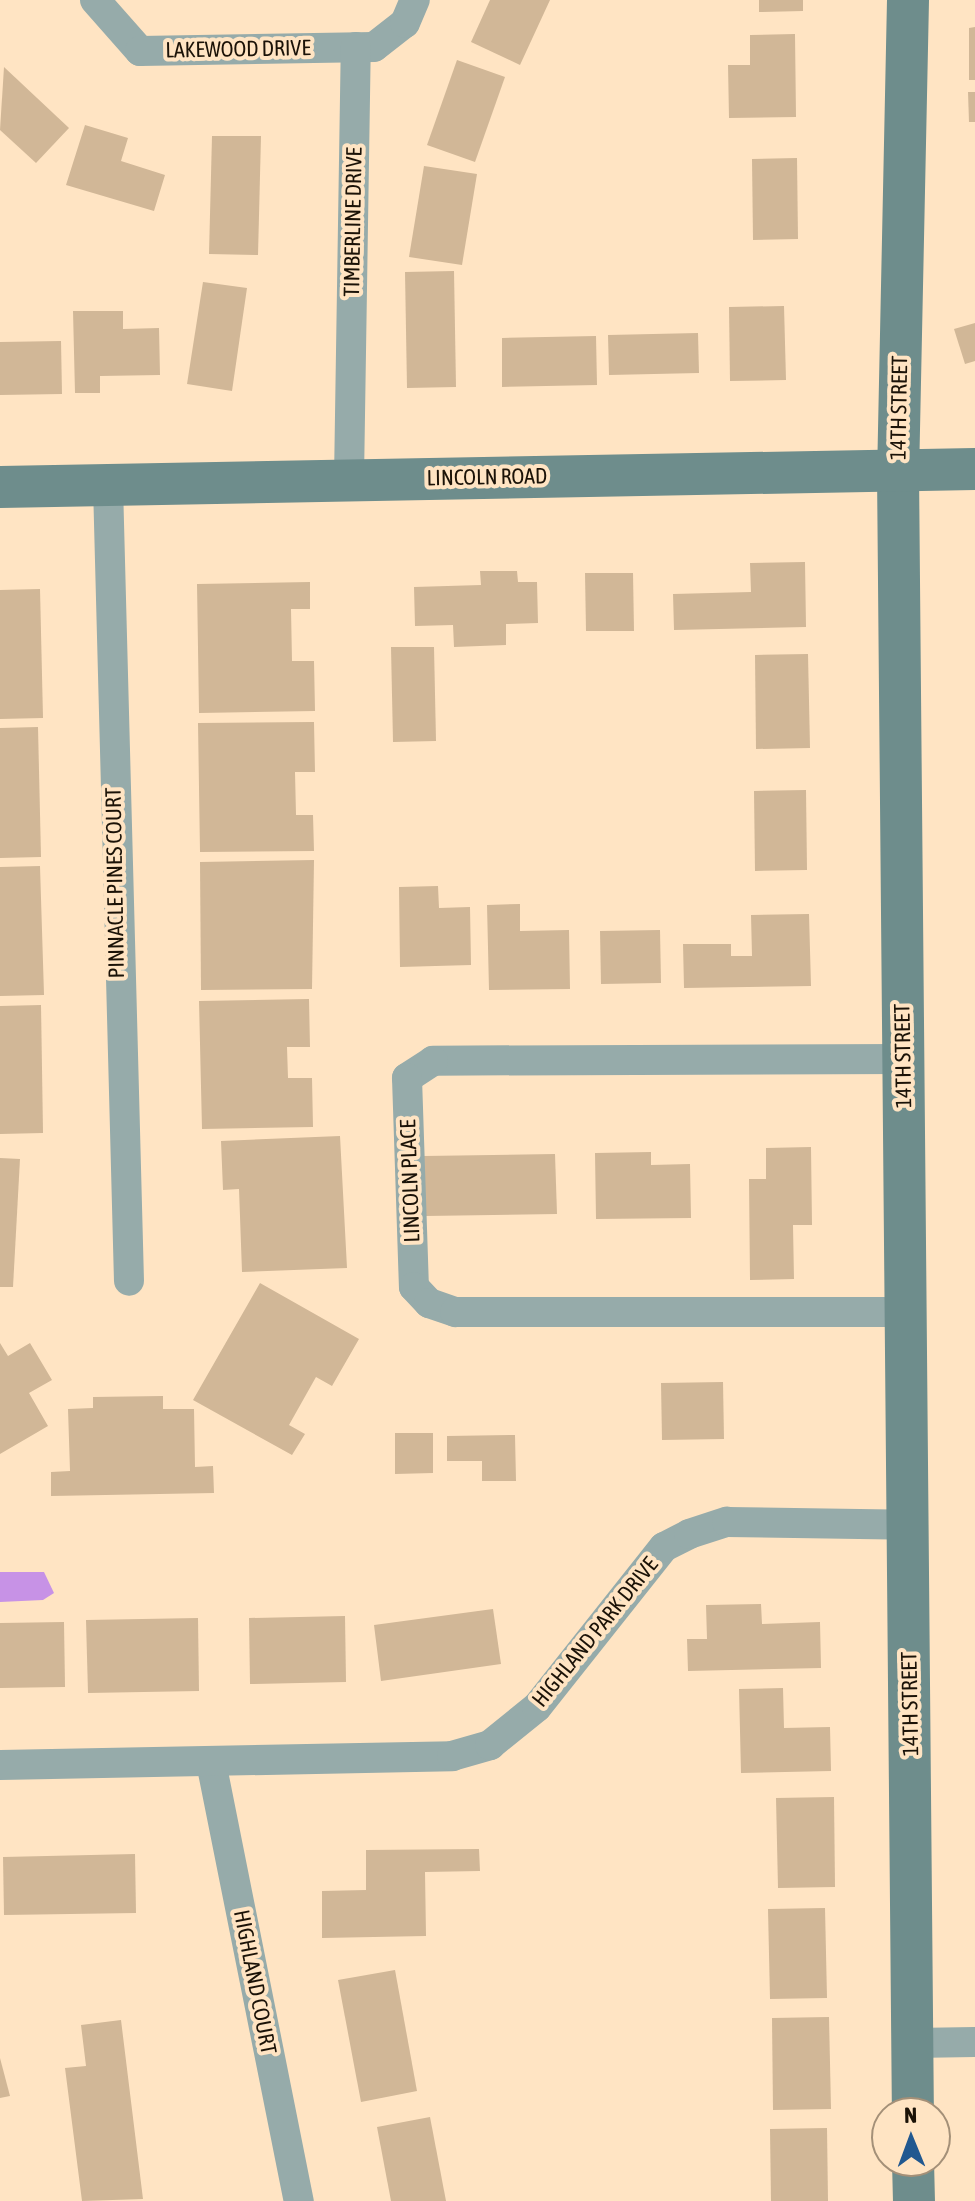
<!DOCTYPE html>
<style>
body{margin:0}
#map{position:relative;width:975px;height:2201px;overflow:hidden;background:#ffe4c3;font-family:"Asap Condensed",sans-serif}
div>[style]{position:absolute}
.water>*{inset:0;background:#c792e6}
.building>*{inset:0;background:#d1b797}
.street>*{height:30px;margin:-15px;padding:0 15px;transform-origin:15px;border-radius:15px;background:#96abaa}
.secondary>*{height:42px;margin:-21px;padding:0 21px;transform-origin:21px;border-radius:21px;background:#6e8d8c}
span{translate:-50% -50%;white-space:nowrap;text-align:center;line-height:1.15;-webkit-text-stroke:8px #ffe4c3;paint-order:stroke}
.street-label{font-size:22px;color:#1b1207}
.north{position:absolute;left:871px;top:2097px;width:80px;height:80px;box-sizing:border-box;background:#ffe4c3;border:2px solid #a49078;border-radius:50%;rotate:359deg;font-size:22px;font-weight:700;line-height:32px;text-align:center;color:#1b1207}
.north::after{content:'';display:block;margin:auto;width:28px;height:36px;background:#215890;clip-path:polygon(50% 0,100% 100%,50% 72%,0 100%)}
</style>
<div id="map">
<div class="water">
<div style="clip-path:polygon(0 1572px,44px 1572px,54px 1593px,43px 1600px,0 1602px)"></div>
</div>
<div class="building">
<div style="clip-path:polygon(490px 0,550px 0,520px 65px,471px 42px)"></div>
<div style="clip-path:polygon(759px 0,803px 0,803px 11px,759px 12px)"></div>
<div style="clip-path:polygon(975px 27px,975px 80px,969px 80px,969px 28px)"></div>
<div style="clip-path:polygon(795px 34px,796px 117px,729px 118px,728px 65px,750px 65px,750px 35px)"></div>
<div style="clip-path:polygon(457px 60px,505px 77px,475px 162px,427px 145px)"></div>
<div style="clip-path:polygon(4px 67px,69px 128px,36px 163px,0 130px)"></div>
<div style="clip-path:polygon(968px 92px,975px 92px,975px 122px,969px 122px)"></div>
<div style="clip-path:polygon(85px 125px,128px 138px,121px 161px,165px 175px,154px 211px,66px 185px)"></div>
<div style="clip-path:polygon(212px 136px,261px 136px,258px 255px,209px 254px)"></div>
<div style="clip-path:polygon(797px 158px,798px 239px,753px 240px,752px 159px)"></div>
<div style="clip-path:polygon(424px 166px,477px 174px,462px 265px,409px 257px)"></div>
<div style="clip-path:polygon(454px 271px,456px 387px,407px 388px,405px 272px)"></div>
<div style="clip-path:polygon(203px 282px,247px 288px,232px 391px,187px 384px)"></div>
<div style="clip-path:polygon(784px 306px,786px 380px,730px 381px,729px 307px)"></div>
<div style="clip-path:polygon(73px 311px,123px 311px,123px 329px,159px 328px,160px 375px,100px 376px,100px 393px,75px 393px)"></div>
<div style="clip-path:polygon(975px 323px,975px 361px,965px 364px,954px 329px)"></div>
<div style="clip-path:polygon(698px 333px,699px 373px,609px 375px,608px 335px)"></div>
<div style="clip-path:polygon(596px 336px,597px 385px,502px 387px,502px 338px)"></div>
<div style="clip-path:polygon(61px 341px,62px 394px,0 395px,0 342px)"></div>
<div style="clip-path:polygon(805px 562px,806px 627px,674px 630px,673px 594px,751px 592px,750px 563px)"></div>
<div style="clip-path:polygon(480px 571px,517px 571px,518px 582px,537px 582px,538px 623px,506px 624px,506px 645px,454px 647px,453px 625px,415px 626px,414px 587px,481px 585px)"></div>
<div style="clip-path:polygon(585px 573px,633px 573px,634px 631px,586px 631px)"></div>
<div style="clip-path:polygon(310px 582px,310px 609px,291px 609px,292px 661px,314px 661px,315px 711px,199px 713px,197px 584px)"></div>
<div style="clip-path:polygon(40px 589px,43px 718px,0 719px,0 590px)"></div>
<div style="clip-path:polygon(391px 647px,434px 647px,436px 741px,393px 742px)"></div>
<div style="clip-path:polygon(808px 654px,810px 748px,756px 749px,755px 655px)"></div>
<div style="clip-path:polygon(314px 722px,315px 772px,295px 772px,296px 815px,313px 815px,314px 851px,200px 852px,198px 723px)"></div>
<div style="clip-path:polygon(38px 727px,41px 857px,0 858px,0 728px)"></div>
<div style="clip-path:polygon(806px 790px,807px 870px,755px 871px,754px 791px)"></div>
<div style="clip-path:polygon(314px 860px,312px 989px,201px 990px,200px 862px)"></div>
<div style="clip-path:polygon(40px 866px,44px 995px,0 996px,0 867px)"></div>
<div style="clip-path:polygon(438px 886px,439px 908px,470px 907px,471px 965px,400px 967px,399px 887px)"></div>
<div style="clip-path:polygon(520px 904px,520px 931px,569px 930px,570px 989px,489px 990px,487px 905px)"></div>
<div style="clip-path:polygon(809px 914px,811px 986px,684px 988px,683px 944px,731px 944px,731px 956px,752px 956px,751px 915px)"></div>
<div style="clip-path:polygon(660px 930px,661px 983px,601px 984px,600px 931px)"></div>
<div style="clip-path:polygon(309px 999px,310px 1047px,287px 1047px,288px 1078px,312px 1078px,313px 1127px,202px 1129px,199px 1001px)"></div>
<div style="clip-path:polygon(41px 1005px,43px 1133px,0 1134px,0 1006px)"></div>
<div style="clip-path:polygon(340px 1136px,347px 1268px,242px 1272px,239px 1189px,223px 1190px,221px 1141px)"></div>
<div style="clip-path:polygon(811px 1147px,812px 1225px,793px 1225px,794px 1279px,750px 1280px,749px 1179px,766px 1179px,766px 1148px)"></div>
<div style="clip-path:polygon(651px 1152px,651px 1165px,690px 1164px,691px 1218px,596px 1219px,595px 1153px)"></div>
<div style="clip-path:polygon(555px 1154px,557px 1214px,425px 1216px,424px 1156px)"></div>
<div style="clip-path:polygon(0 1158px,20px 1159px,13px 1287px,0 1287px)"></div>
<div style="clip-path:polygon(260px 1283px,359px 1339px,332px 1386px,316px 1377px,289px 1425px,305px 1434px,292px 1455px,193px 1400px)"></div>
<div style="clip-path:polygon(0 1343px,8px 1356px,30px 1343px,52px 1380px,29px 1393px,48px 1426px,0 1454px)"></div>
<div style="clip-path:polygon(723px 1382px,724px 1439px,662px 1440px,661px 1383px)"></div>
<div style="clip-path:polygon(163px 1396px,163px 1409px,194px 1409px,195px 1467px,213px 1466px,214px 1493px,51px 1496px,51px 1472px,70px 1471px,68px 1409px,93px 1408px,93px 1397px)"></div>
<div style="clip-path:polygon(395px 1433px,433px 1433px,433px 1473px,395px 1474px)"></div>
<div style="clip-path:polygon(515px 1435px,516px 1481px,482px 1481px,482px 1461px,447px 1461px,447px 1436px)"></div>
<div style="clip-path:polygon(761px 1604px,762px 1624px,820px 1622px,821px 1668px,688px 1671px,687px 1639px,707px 1639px,706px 1605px)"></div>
<div style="clip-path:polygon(493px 1609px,501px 1664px,381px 1681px,374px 1625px)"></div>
<div style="clip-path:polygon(345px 1616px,346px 1682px,250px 1684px,249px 1618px)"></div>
<div style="clip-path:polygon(198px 1618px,199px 1691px,88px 1693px,86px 1620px)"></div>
<div style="clip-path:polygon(64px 1622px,65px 1687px,0 1688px,0 1623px)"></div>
<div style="clip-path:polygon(783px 1688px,784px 1728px,830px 1727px,831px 1771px,741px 1773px,739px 1689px)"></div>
<div style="clip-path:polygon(834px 1797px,835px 1887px,778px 1888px,776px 1798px)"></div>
<div style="clip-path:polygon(479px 1849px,480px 1871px,425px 1872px,426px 1936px,322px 1938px,322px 1891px,366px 1890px,366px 1850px)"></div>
<div style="clip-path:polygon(135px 1854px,136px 1913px,4px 1915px,3px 1857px)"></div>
<div style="clip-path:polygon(825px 1908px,827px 1998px,770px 1999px,768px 1909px)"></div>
<div style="clip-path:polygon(395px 1970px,417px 2091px,361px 2102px,338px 1980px)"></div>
<div style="clip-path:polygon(829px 2017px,831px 2109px,773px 2110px,772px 2018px)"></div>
<div style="clip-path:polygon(121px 2020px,143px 2199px,82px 2201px,65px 2068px,86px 2066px,81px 2025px)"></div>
<div style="clip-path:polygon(0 2058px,10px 2096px,0 2098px)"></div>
<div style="clip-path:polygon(430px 2117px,446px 2201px,391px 2201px,377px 2127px)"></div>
<div style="clip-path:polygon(827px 2128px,828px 2201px,771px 2201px,770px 2129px)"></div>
</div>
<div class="street">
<div style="left:95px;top:0;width:68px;rotate:48.6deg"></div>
<div style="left:140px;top:51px;width:234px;rotate:-1deg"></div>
<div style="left:374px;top:47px;width:39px;rotate:-38deg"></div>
<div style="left:405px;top:23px;width:25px;rotate:-67deg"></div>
<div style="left:349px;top:479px;width:432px;rotate:-89.1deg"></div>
<div style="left:108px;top:485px;width:796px;rotate:88.49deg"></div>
<div style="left:903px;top:1059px;width:470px;rotate:179.8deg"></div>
<div style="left:433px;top:1061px;width:31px;rotate:147deg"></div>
<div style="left:407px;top:1078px;width:209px;rotate:88.1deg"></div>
<div style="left:414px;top:1287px;width:22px;rotate:47deg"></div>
<div style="left:429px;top:1303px;width:28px;rotate:19deg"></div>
<div style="left:455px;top:1312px;width:451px"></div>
<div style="left:211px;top:1762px;width:448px;rotate:78.7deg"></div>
<div style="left:0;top:1765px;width:452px;rotate:-1.1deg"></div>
<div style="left:452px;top:1756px;width:40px;rotate:-16deg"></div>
<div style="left:490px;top:1745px;width:60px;rotate:-39deg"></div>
<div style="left:537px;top:1707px;width:204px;rotate:-51.6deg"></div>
<div style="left:664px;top:1547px;width:28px;rotate:-27deg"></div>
<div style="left:689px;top:1534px;width:40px;rotate:-18deg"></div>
<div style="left:727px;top:1522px;width:181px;rotate:0.9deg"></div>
<div style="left:913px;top:2043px;width:62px;rotate:-0.9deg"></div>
</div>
<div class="secondary">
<div style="left:908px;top:0;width:471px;rotate:91.2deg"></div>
<div style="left:898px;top:471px;width:1642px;rotate:89.48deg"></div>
<div style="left:0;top:487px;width:975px;rotate:-1.06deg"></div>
<div style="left:913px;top:2161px;width:40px;rotate:88.6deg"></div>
</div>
<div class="street-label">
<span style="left:238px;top:49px;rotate:-1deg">LAKEWOOD DRIVE</span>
<span style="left:353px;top:222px;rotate:-89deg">TIMBERLINE DRIVE</span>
<span style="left:899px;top:408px;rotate:-89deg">14TH STREET</span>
<span style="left:487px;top:477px;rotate:-1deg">LINCOLN ROAD</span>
<span style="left:115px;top:883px;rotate:-91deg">PINNACLE PINES COURT</span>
<span style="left:903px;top:1056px;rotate:-91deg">14TH STREET</span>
<span style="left:410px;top:1181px;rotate:-92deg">LINCOLN PLACE</span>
<span style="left:595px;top:1632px;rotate:-51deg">HIGHLAND PARK DRIVE</span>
<span style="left:910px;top:1704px;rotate:-91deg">14TH STREET</span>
<span style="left:255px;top:1982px;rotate:79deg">HIGHLAND COURT</span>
</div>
<div class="north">N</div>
</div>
